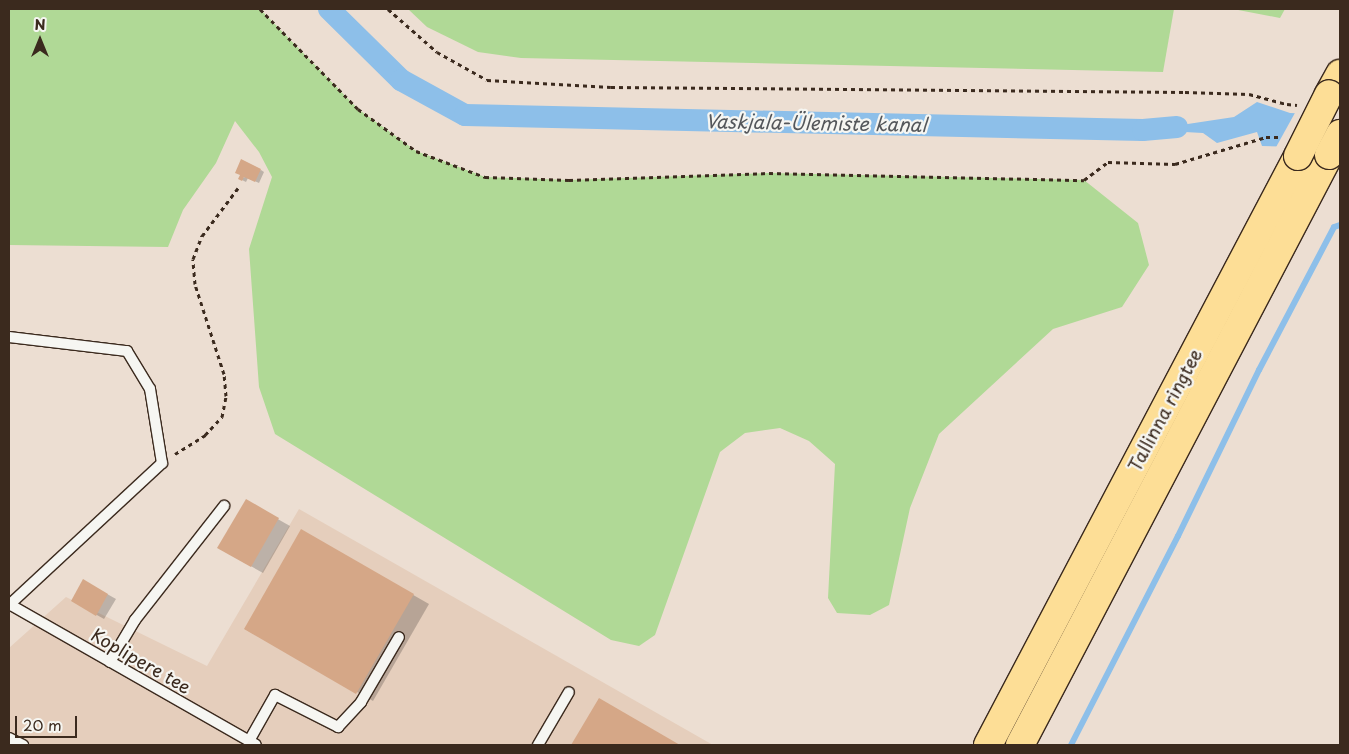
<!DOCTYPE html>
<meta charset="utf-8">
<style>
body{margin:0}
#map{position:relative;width:1349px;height:754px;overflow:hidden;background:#ecded2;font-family:"Playpen Sans",sans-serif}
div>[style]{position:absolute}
.built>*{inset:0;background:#e5cebc}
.green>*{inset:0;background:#b0d996}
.water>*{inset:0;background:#8dbfe9}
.pier>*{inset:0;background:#ecded2}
.shadow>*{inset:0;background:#0003}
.stream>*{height:6px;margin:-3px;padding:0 3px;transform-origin:3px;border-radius:3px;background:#8dbfe9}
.canal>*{height:22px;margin:-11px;padding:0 11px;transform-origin:11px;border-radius:11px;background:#8dbfe9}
.building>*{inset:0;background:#d5a787}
.path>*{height:3px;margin-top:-1.5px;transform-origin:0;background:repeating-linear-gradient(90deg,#3b2a1e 0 4px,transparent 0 8px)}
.roads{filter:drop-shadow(1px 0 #3b2a1e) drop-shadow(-1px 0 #3b2a1e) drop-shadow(0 1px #3b2a1e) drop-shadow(0 -1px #3b2a1e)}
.lane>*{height:10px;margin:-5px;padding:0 5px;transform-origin:5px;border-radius:5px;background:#f6f6f2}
.highway>*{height:28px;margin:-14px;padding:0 14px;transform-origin:14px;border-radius:14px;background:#fdde96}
.bridges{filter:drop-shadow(1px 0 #3b2a1e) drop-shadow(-1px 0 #3b2a1e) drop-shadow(0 1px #3b2a1e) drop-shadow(0 -1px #3b2a1e)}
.highway-bridge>*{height:28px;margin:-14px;padding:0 14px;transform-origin:14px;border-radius:14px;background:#fdde96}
span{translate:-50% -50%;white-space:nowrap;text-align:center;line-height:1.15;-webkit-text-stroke:4.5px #f6f6f2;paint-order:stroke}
.street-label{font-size:18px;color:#3b2a1e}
.water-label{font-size:19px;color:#54575b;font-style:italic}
.frame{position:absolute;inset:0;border:10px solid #3b2a1e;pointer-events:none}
.north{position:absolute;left:15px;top:15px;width:50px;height:50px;-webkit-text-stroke:4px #f6f6f2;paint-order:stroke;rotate:0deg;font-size:14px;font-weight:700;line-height:20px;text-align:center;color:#3b2a1e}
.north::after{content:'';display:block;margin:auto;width:18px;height:22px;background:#3b2a1e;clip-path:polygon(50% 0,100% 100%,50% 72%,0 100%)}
.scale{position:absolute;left:15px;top:716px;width:62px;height:22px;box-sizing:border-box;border:2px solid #3b2a1e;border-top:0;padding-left:6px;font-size:15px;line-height:18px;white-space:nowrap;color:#3b2a1e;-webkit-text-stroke:4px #f6f6f2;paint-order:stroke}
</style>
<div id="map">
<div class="built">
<div style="clip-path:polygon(299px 509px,713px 745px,9px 745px,9px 648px,66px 597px,207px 666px)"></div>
</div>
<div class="green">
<div style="clip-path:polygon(9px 9px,260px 9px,358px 109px,416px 151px,485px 177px,569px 180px,769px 173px,1084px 180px,1138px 223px,1149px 265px,1122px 307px,1053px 329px,939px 434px,910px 508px,889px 605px,870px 615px,837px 613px,828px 598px,835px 464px,809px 441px,780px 428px,745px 433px,720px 452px,655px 635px,639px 646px,611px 640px,275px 434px,259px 387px,249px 249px,272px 177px,259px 152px,235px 121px,216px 163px,183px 210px,168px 247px,9px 245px)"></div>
<div style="clip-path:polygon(408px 9px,1174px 9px,1163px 72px,521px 58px,478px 52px,427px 27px)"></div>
<div style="clip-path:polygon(1233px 9px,1285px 9px,1280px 18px)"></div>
</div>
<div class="water">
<div style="clip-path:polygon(1257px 102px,1290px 113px,1340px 115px,1340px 148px,1262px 146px,1257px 132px,1217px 143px,1203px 133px,1148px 130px,1234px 117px)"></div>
</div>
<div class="pier">
<div style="clip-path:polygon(1296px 111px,1340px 113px,1340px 151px,1275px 149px)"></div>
</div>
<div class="shadow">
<div style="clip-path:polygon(261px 170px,264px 172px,259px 183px,248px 178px,246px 182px,240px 179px)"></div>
<div style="clip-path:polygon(246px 501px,290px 526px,263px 573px,219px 548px)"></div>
<div style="clip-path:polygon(301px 531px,429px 604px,373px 701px,245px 629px)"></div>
<div style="clip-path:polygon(84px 581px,116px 599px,104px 619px,72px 601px)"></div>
<div style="clip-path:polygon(599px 699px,678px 745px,573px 745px)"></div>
</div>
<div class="stream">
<div style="left:1071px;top:745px;width:235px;rotate:-62.9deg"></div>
<div style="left:1178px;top:536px;width:185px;rotate:-64deg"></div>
<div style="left:1259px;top:370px;width:161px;rotate:-62.3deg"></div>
<div style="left:1334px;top:227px;width:6px;rotate:-18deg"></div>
</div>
<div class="canal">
<div style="left:329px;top:9px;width:101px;rotate:44.6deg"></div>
<div style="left:401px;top:80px;width:73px;rotate:28.7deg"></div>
<div style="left:465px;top:115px;width:678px;rotate:1.27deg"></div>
<div style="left:1143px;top:130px;width:34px;rotate:-5deg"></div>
</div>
<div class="building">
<div style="clip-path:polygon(241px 159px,261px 169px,255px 182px,244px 177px,242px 181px,238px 179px,240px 175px,235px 173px)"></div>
<div style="clip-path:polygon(246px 499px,279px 518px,251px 567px,217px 548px)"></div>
<div style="clip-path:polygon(301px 529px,414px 594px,356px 694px,244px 629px)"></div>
<div style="clip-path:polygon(83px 579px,108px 594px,96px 616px,71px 601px)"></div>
<div style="clip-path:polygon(599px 698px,680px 745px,571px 745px)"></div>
</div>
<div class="path">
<div style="left:260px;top:9px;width:140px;rotate:45.6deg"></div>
<div style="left:358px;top:109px;width:72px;rotate:35.9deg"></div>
<div style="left:416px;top:151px;width:74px;rotate:20.6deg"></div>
<div style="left:485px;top:177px;width:84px;rotate:2deg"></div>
<div style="left:569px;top:180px;width:200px;rotate:-2deg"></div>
<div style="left:769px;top:173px;width:315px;rotate:1.3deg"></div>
<div style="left:1084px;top:180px;width:30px;rotate:-37deg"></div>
<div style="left:1108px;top:162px;width:67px;rotate:1.7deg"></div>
<div style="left:1175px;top:164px;width:95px;rotate:-16.5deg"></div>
<div style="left:1266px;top:137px;width:16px"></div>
<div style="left:388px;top:9px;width:65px;rotate:41.3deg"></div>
<div style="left:437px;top:52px;width:57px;rotate:29.2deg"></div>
<div style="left:487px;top:80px;width:124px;rotate:3.2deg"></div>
<div style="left:611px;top:87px;width:574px;rotate:0.5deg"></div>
<div style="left:1185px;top:92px;width:64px;rotate:1.8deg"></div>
<div style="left:1249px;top:94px;width:39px;rotate:15deg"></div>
<div style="left:1287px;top:104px;width:10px;rotate:6deg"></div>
<div style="left:175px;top:454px;width:36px;rotate:-32deg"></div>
<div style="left:205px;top:435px;width:25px;rotate:-47deg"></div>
<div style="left:222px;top:417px;width:21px;rotate:-79deg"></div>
<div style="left:226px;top:396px;width:22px;rotate:-95deg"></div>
<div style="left:224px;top:374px;width:95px;rotate:-107.9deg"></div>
<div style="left:195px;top:284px;width:25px;rotate:-95deg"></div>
<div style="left:193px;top:259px;width:25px;rotate:-69deg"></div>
<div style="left:202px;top:236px;width:60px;rotate:-53.1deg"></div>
</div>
<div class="roads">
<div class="lane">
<div style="left:9px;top:337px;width:119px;rotate:6.8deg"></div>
<div style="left:127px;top:351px;width:44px;rotate:58.8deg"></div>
<div style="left:150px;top:389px;width:75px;rotate:80.8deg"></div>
<div style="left:162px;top:463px;width:209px;rotate:137.1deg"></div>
<div style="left:9px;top:604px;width:284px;rotate:29.7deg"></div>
<div style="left:110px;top:662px;width:49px;rotate:-59.2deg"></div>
<div style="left:135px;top:620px;width:145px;rotate:-52deg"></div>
<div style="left:9px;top:738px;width:16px;rotate:27deg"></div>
<div style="left:249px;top:741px;width:53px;rotate:-60.5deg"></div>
<div style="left:275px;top:695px;width:71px;rotate:26.9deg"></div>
<div style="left:338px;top:727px;width:34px;rotate:-47deg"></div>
<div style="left:361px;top:702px;width:75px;rotate:-59.7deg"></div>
<div style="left:538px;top:745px;width:61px;rotate:-59.7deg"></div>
</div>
<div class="highway">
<div style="left:1329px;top:94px;width:23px;rotate:-61deg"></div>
<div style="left:988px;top:745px;width:666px;rotate:-62.24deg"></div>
<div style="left:1020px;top:745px;width:666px;rotate:-62.36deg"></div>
</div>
</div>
<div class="bridges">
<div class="highway-bridge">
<div style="left:1329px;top:155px;width:24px;rotate:-62deg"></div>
<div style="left:1298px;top:156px;width:69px;rotate:-63.4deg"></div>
</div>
</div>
<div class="street-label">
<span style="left:1165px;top:410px;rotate:-62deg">Tallinna ringtee</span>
<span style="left:141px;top:661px;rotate:30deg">Koplipere tee</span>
</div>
<div class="water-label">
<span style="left:816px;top:123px;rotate:1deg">Vaskjala-Ülemiste kanal</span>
</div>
<div class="frame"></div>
<div class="north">N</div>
<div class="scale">20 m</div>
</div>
